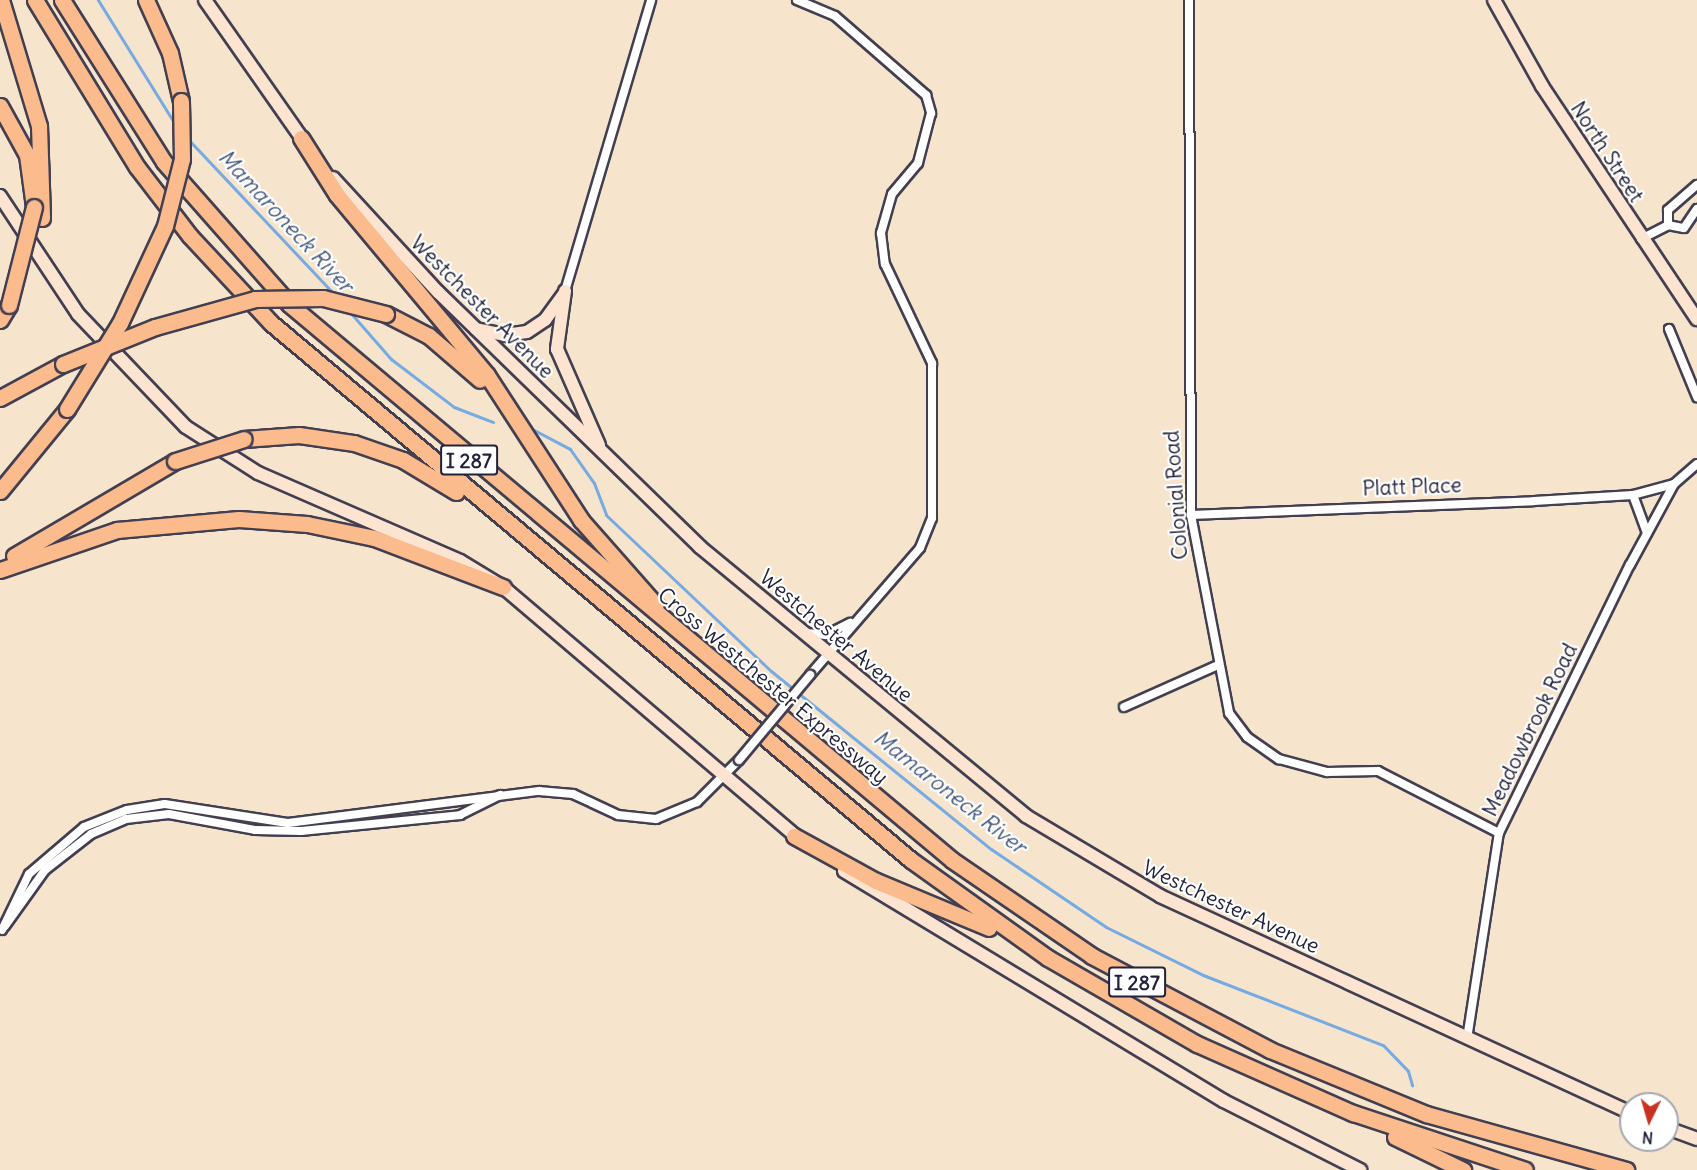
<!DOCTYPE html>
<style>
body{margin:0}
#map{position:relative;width:1697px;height:1170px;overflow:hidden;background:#f6e4cd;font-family:Delius,sans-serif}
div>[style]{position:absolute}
.stream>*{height:3px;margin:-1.5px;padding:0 1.5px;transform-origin:1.5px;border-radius:1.5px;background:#75aae3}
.roads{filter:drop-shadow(2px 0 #423f51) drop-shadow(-2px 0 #423f51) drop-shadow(0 2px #423f51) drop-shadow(0 -2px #423f51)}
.street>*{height:8px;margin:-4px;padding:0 4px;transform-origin:4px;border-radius:4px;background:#fff}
.secondary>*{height:12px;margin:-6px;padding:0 6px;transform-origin:6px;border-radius:6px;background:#fde4d1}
.highway>*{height:15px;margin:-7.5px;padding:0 7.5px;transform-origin:7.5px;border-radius:7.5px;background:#fbbb8d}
.bridges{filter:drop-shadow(2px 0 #423f51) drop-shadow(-2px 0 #423f51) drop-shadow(0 2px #423f51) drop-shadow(0 -2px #423f51)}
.street-bridge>*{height:8px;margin:-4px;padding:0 4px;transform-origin:4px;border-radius:4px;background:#fff}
.highway-bridge>*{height:15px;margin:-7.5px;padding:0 7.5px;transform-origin:7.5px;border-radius:7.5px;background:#fbbb8d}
span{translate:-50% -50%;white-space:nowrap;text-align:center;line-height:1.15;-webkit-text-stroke:4.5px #fff;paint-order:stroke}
.shield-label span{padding:2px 4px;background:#fff;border:2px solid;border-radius:4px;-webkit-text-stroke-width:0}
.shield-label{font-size:20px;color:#22223b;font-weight:700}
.street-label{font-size:21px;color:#22223b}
.water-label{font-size:22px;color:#43587e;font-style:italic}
.north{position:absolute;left:1619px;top:1092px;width:60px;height:60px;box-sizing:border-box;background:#fff;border:2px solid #a7a7b1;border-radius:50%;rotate:185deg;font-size:16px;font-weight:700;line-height:24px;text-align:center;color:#22223b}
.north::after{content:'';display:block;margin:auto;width:21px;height:27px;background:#c8321e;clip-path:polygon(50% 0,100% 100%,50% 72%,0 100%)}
</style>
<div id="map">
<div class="stream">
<div style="left:98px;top:0;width:146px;rotate:58.2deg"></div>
<div style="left:187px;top:138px;width:216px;rotate:46.7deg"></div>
<div style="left:349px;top:311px;width:64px;rotate:48.8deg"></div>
<div style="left:391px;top:359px;width:79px;rotate:37.3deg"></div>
<div style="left:454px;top:407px;width:42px;rotate:21deg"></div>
<div style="left:534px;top:430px;width:41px;rotate:27.8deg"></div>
<div style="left:570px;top:449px;width:42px;rotate:54.8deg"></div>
<div style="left:594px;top:483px;width:34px;rotate:69deg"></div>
<div style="left:606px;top:515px;width:227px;rotate:43.4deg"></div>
<div style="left:771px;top:671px;width:283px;rotate:39deg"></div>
<div style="left:991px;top:849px;width:139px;rotate:34.1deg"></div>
<div style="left:1106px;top:927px;width:108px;rotate:26.3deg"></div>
<div style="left:1203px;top:975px;width:193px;rotate:21.3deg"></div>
<div style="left:1383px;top:1045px;width:36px;rotate:46deg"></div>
<div style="left:1408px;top:1071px;width:15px;rotate:74deg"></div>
</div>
<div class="roads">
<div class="street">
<div style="left:797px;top:0;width:41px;rotate:22.8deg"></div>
<div style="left:835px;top:16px;width:121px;rotate:41deg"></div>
<div style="left:926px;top:95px;width:19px;rotate:74deg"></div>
<div style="left:931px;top:113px;width:52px;rotate:104.6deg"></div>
<div style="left:918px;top:163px;width:40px;rotate:130deg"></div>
<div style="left:892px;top:194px;width:41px;rotate:105.8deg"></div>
<div style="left:881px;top:233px;width:31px;rotate:83deg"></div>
<div style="left:885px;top:264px;width:110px;rotate:64.6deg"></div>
<div style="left:932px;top:363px;width:155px;rotate:90deg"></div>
<div style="left:932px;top:518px;width:32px;rotate:112deg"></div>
<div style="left:920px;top:548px;width:168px;rotate:130.9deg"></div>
<div style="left:1189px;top:0;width:515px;rotate:89.78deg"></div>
<div style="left:1191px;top:515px;width:202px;rotate:79.1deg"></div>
<div style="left:1229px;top:713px;width:30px;rotate:53deg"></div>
<div style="left:1247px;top:737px;width:39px;rotate:35deg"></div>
<div style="left:1279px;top:759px;width:50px;rotate:15.2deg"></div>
<div style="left:1327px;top:772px;width:51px;rotate:-1.1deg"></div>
<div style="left:1378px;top:771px;width:136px;rotate:27.1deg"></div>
<div style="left:1668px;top:225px;width:15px;rotate:-90deg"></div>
<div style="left:1668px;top:210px;width:38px;rotate:-41deg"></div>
<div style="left:1668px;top:225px;width:16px;rotate:11deg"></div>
<div style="left:1684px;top:228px;width:23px;rotate:-56deg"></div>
<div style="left:1641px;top:239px;width:30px;rotate:-27deg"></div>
<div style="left:565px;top:291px;width:303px;rotate:-73.5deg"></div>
<div style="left:1669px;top:329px;width:74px;rotate:67.6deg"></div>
<div style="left:1633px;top:495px;width:40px;rotate:69.8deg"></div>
<div style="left:1191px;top:515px;width:343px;rotate:-2.3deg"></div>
<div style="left:1534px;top:501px;width:99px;rotate:-3.5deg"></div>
<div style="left:1633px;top:495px;width:42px;rotate:-15deg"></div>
<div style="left:806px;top:633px;width:20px;rotate:6deg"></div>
<div style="left:826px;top:635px;width:27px;rotate:-27deg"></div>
<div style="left:1124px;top:707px;width:103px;rotate:-24.1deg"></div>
<div style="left:5px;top:926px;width:69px;rotate:-54.5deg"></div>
<div style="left:45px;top:870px;width:58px;rotate:-38deg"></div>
<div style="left:91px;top:834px;width:38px;rotate:-23deg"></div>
<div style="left:126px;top:819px;width:43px;rotate:-6.6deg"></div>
<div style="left:169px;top:814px;width:87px;rotate:10.5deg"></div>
<div style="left:255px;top:830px;width:46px;rotate:1.2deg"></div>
<div style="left:301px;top:831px;width:160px;rotate:-5.7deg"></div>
<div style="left:460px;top:815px;width:45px;rotate:-26.6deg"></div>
<div style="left:2px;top:930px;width:62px;rotate:-64.3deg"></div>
<div style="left:29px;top:874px;width:72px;rotate:-40.5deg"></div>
<div style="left:84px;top:827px;width:46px;rotate:-21.6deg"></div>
<div style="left:127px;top:810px;width:38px;rotate:-9deg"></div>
<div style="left:165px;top:804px;width:124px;rotate:8.8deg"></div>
<div style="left:288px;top:823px;width:253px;rotate:-7.3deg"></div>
<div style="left:539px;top:791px;width:34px;rotate:5deg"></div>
<div style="left:573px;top:794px;width:50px;rotate:25deg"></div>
<div style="left:618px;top:815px;width:38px;rotate:6deg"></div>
<div style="left:656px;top:819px;width:44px;rotate:-22.5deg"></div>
<div style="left:697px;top:802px;width:59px;rotate:-45deg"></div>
<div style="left:1467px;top:1039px;width:208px;rotate:-81.2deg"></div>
<div style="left:1499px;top:833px;width:298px;rotate:-64deg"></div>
<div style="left:1630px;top:565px;width:92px;rotate:-61.5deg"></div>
<div style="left:1674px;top:484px;width:30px;rotate:-41deg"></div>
</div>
<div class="secondary">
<div style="left:205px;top:0;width:174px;rotate:55deg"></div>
<div style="left:1494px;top:0;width:98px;rotate:60.8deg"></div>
<div style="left:1542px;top:86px;width:280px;rotate:56.4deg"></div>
<div style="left:333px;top:178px;width:155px;rotate:47.4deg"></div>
<div style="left:438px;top:292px;width:366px;rotate:44.2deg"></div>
<div style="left:700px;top:547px;width:423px;rotate:39.5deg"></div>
<div style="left:1026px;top:816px;width:156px;rotate:30.8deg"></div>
<div style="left:1160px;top:896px;width:519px;rotate:24.74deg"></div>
<div style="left:0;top:196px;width:141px;rotate:56.5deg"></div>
<div style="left:78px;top:314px;width:156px;rotate:46.3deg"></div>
<div style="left:186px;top:427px;width:85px;rotate:32.6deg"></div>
<div style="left:258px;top:473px;width:220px;rotate:23.5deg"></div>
<div style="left:460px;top:561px;width:50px;rotate:31.2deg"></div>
<div style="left:503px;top:587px;width:390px;rotate:40.4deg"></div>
<div style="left:565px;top:291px;width:59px;rotate:97.9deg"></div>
<div style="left:557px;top:349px;width:105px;rotate:66.4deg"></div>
<div style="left:476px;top:329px;width:30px;rotate:12deg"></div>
<div style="left:505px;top:335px;width:22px;rotate:-8deg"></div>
<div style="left:527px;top:332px;width:22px;rotate:-34deg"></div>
<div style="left:545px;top:320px;width:31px;rotate:-54deg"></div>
<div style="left:844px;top:871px;width:444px;rotate:31.2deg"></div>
<div style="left:1224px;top:1101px;width:153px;rotate:26.9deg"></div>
<div style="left:1667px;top:1128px;width:32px;rotate:20deg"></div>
</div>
<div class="highway">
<div style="left:1px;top:0;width:132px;rotate:73.2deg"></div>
<div style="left:39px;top:126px;width:92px;rotate:88.1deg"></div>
<div style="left:35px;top:0;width:196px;rotate:58.6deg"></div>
<div style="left:137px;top:167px;width:87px;rotate:52.5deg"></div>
<div style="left:190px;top:236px;width:119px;rotate:47deg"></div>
<div style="left:271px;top:323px;width:835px;rotate:40deg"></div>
<div style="left:911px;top:860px;width:168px;rotate:35.6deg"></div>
<div style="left:1048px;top:958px;width:172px;rotate:30deg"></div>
<div style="left:1197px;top:1044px;width:171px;rotate:23.9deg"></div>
<div style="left:1353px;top:1113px;width:181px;rotate:18.3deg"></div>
<div style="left:62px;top:0;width:191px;rotate:57.8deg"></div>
<div style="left:164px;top:162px;width:189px;rotate:48.6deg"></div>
<div style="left:289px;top:304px;width:865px;rotate:39.98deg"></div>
<div style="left:952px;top:860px;width:170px;rotate:34.4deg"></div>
<div style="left:1092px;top:956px;width:201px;rotate:27.8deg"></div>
<div style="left:1270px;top:1050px;width:169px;rotate:22.3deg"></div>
<div style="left:1426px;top:1114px;width:208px;rotate:15.6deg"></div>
<div style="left:146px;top:0;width:58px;rotate:65.6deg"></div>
<div style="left:170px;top:53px;width:49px;rotate:77.1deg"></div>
<div style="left:0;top:106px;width:56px;rotate:61.1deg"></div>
<div style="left:27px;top:155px;width:52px;rotate:82.3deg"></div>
<div style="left:301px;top:138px;width:67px;rotate:57.7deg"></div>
<div style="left:337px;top:195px;width:234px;rotate:50.2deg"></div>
<div style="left:487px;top:375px;width:173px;rotate:57deg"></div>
<div style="left:581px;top:520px;width:113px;rotate:48.6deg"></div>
<div style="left:386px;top:314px;width:48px;rotate:27.1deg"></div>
<div style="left:429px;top:336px;width:67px;rotate:40.8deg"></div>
<div style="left:0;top:320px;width:17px;rotate:-59deg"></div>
<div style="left:0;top:398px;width:72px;rotate:-28.4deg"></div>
<div style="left:244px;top:439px;width:55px;rotate:-4.2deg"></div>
<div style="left:299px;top:435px;width:56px;rotate:8.3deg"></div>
<div style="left:354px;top:443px;width:52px;rotate:19.1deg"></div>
<div style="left:403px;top:460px;width:62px;rotate:31.1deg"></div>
<div style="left:0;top:491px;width:106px;rotate:-50.7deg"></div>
<div style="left:14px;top:556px;width:187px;rotate:-30.5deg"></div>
<div style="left:0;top:570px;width:124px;rotate:-18.9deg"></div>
<div style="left:117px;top:530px;width:122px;rotate:-5.2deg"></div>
<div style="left:239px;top:519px;width:68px;rotate:4.2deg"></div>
<div style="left:307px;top:524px;width:68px;rotate:11.8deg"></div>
<div style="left:374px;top:538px;width:138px;rotate:20.8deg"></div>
<div style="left:794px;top:836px;width:94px;rotate:28.8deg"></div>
<div style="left:876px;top:881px;width:122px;rotate:22.6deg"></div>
<div style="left:1395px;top:1137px;width:76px;rotate:25.9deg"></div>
</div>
</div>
<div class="bridges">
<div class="street-bridge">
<div style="left:739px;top:760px;width:111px;rotate:-50.1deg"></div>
</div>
<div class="highway-bridge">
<div style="left:9px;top:305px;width:101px;rotate:-75.7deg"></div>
<div style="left:63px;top:364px;width:99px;rotate:-21.9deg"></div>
<div style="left:155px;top:327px;width:104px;rotate:-15.6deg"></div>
<div style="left:255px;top:299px;width:68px;rotate:-0.8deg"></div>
<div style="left:323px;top:298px;width:65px;rotate:14.3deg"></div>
<div style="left:67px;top:409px;width:101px;rotate:-58.4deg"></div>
<div style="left:120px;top:323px;width:107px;rotate:-65.1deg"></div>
<div style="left:165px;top:226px;width:69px;rotate:-75.8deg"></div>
<div style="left:182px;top:159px;width:58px;rotate:-91deg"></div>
<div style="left:175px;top:461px;width:72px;rotate:-17.7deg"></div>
</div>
</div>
<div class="shield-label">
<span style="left:469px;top:460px">I 287</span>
<span style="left:1137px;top:982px">I 287</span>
</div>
<div class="street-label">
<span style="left:1607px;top:152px;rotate:57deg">North Street</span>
<span style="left:482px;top:307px;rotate:45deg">Westchester Avenue</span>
<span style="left:1412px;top:487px;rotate:-2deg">Platt Place</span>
<span style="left:1176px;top:495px;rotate:-94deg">Colonial Road</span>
<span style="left:836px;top:636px;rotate:40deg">Westchester Avenue</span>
<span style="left:773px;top:686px;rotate:40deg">Cross Westchester Expressway</span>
<span style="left:1530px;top:730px;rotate:-64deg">Meadowbrook Road</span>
<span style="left:1231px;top:907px;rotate:25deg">Westchester Avenue</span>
</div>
<div class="water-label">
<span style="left:286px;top:221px;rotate:47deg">Mamaroneck River</span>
<span style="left:950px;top:792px;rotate:38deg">Mamaroneck River</span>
</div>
<div class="north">N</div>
</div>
